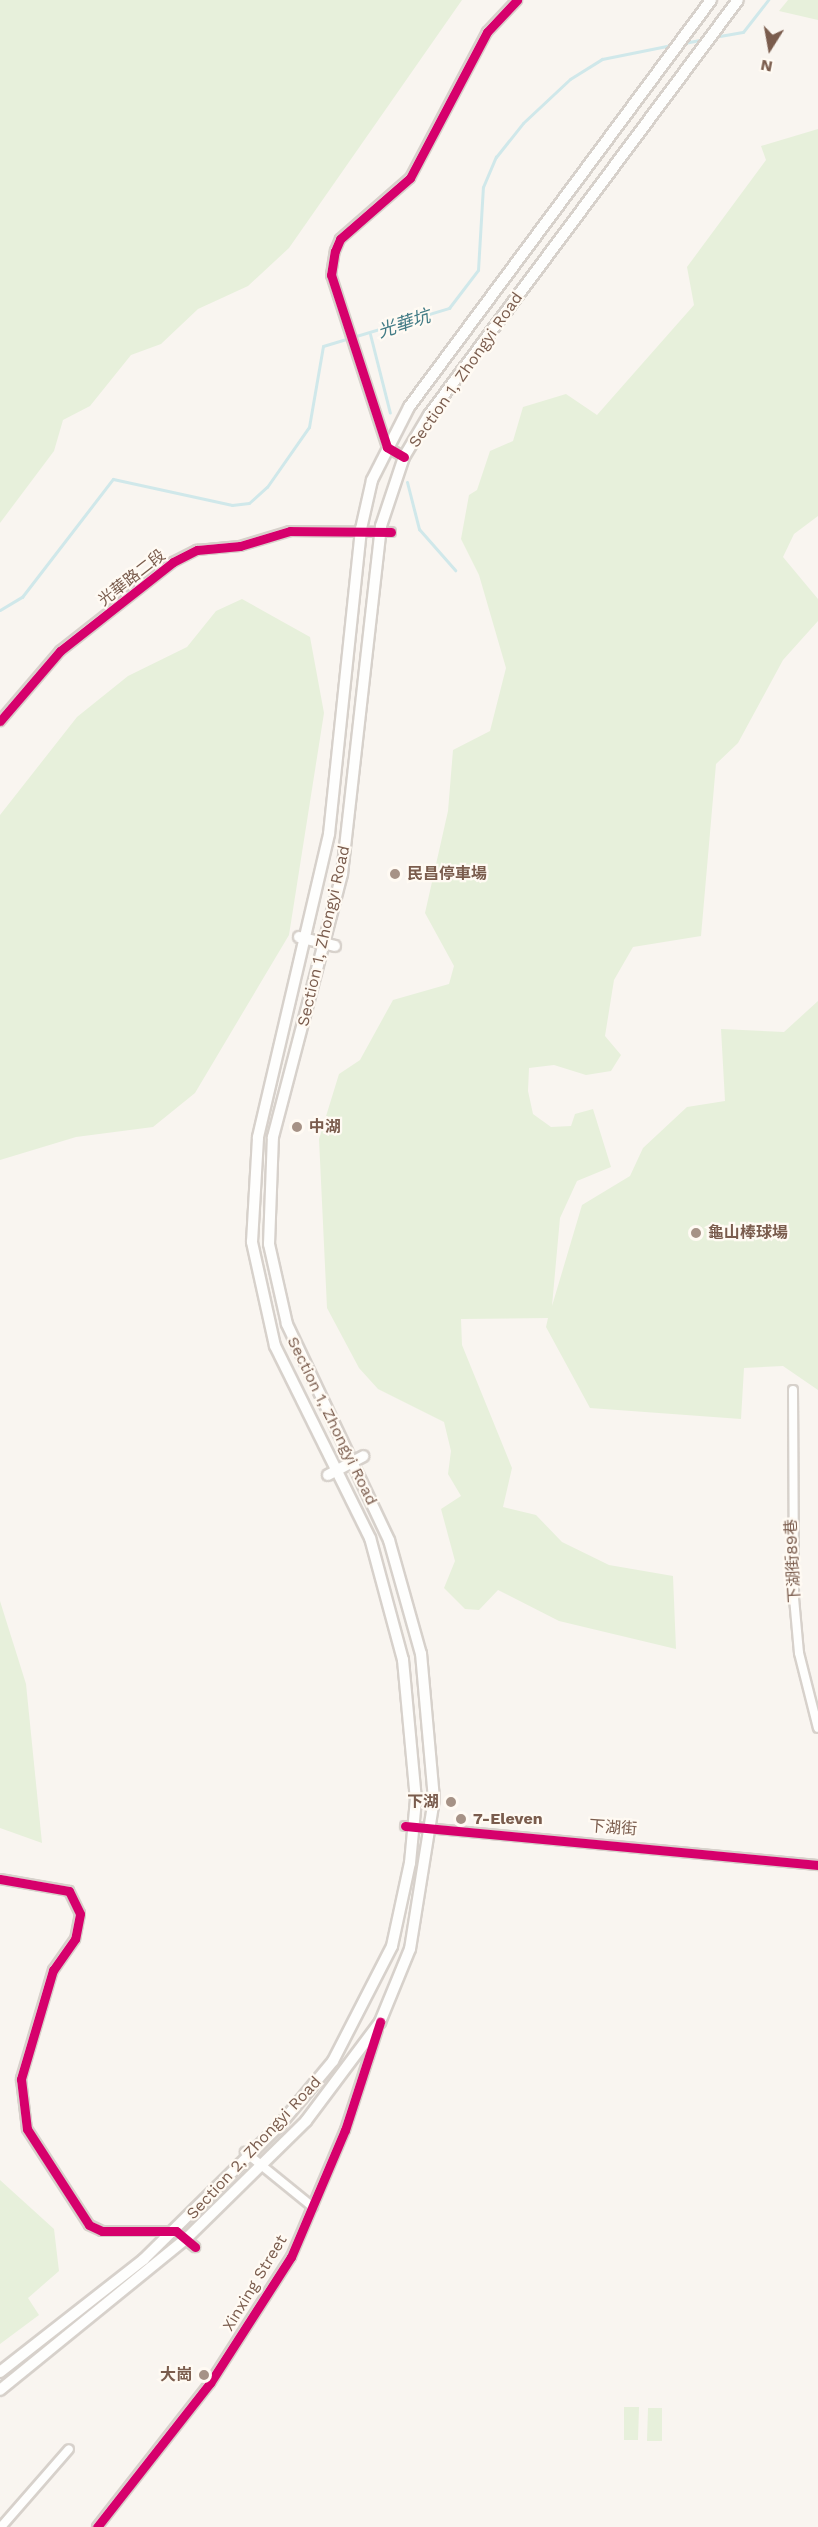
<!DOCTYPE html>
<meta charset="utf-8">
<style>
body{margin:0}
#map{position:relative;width:818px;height:2527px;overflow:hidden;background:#f9f5f0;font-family:"Work Sans","Noto Sans TC",sans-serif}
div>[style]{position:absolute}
.green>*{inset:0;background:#e7f0db}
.stream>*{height:3px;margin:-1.5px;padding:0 1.5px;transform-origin:1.5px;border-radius:1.5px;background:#d0e8ea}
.roads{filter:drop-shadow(2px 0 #d7d1cb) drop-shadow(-2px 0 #d7d1cb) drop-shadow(0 2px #d7d1cb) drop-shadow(0 -2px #d7d1cb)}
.street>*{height:8px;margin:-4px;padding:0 4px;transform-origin:4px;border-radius:4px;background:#fefefd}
.secondary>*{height:10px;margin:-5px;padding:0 5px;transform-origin:5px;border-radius:5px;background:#fefefd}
.cycleway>*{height:9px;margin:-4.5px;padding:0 4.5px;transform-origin:4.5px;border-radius:4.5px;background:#d6006c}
.dots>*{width:16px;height:16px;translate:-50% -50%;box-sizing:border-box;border:3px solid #fffaf3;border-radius:50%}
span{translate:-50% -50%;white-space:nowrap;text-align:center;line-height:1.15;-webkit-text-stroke:4.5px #fffaf3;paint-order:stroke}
.street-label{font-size:16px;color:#7a5c4d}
.poi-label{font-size:16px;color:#7a5c4d;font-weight:700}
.left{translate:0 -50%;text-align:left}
.right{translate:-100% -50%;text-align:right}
.water-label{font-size:18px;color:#437c86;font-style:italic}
.north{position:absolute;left:740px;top:18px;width:60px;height:60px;-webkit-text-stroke:4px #fffaf3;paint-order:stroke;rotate:191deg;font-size:16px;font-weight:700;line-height:24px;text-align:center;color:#7a5c4d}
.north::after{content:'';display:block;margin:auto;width:21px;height:27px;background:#7a5c4d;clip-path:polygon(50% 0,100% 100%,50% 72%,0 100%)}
</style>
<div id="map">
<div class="green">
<div style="clip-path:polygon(0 0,462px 0,289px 248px,248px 286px,198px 309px,161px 344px,131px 355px,90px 406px,63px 420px,54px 451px,0 523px)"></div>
<div style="clip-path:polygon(788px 0,818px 0,818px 20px,779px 11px)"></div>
<div style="clip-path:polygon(818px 129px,818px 516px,794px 534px,783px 557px,818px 599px,818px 621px,783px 660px,738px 743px,716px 764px,701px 936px,633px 947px,614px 980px,605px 1036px,621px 1055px,611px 1071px,586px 1075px,554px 1065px,529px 1068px,528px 1091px,533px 1114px,551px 1127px,571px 1126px,575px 1114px,593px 1109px,611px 1167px,577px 1181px,560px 1218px,552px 1306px,582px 1205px,630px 1176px,643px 1148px,687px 1107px,725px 1101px,721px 1029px,784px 1032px,818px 1001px,818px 1390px,783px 1366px,744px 1368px,741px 1419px,590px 1408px,546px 1327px,548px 1318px,461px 1319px,462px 1345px,512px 1468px,503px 1507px,536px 1515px,562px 1542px,609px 1565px,673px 1576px,676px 1649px,559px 1621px,498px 1590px,479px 1610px,465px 1609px,444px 1588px,455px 1561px,441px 1509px,461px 1496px,448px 1474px,451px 1451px,444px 1422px,378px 1389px,359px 1368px,327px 1308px,319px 1139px,339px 1074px,360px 1060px,393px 1000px,449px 984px,454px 966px,425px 913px,448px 811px,453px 750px,490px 731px,506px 668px,479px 575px,461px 539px,469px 495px,477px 490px,490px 451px,513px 441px,523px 407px,566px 394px,597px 415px,694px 305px,687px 267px,766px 160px,761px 146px)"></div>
<div style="clip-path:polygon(242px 599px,310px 637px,324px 713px,289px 935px,195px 1093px,153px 1127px,76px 1137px,0 1160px,0 815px,77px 717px,128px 676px,187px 647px,216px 611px)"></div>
<div style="clip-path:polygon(0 1601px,26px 1684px,42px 1843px,0 1828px)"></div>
<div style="clip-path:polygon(0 2180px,54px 2229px,59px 2271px,28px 2298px,39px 2315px,0 2344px)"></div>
<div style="clip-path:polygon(624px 2407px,639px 2407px,638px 2440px,624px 2440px)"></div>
<div style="clip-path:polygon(648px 2408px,662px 2408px,662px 2441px,647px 2441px)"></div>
</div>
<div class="stream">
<div style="left:714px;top:37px;width:29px;rotate:-10deg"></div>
<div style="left:743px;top:32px;width:41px;rotate:-52deg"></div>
<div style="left:684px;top:43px;width:20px;rotate:-11deg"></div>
<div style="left:370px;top:334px;width:81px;rotate:75.8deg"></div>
<div style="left:407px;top:482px;width:49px;rotate:75.7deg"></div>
<div style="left:419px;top:529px;width:55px;rotate:48.7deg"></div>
<div style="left:0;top:610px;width:26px;rotate:-31deg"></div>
<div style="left:22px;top:597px;width:149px;rotate:-52.4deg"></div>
<div style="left:113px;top:479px;width:122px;rotate:12.3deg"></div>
<div style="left:232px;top:505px;width:17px;rotate:-7deg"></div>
<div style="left:249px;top:503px;width:24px;rotate:-42deg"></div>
<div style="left:267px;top:487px;width:73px;rotate:-55deg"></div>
<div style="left:309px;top:427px;width:82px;rotate:-80.2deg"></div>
<div style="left:323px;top:346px;width:132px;rotate:-16.8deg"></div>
<div style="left:449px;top:308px;width:48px;rotate:-52.7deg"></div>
<div style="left:478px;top:270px;width:83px;rotate:-86.6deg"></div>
<div style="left:483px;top:187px;width:33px;rotate:-67deg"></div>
<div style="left:496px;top:157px;width:43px;rotate:-51.5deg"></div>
<div style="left:523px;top:123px;width:64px;rotate:-43.1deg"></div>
<div style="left:570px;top:79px;width:38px;rotate:-32deg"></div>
<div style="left:602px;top:59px;width:71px;rotate:-11.3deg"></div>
</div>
<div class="roads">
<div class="street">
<div style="left:404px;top:457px;width:20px;rotate:-150deg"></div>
<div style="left:387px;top:447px;width:181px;rotate:-108deg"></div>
<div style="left:331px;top:275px;width:24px;rotate:-81deg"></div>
<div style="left:335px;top:251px;width:13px;rotate:-67deg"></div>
<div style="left:340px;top:239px;width:93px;rotate:-41.1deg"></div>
<div style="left:410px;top:178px;width:165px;rotate:-62.2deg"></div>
<div style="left:487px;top:32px;width:44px;rotate:-46.8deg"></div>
<div style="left:0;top:721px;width:92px;rotate:-49.4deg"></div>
<div style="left:60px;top:651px;width:144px;rotate:-38.2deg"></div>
<div style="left:173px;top:562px;width:27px;rotate:-27deg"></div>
<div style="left:197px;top:550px;width:43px;rotate:-5.3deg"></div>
<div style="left:240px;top:546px;width:52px;rotate:-16.7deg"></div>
<div style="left:290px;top:531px;width:101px;rotate:0.6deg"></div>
<div style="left:793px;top:1390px;width:208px;rotate:89.7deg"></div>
<div style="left:794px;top:1598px;width:55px;rotate:84.8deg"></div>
<div style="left:799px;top:1653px;width:77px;rotate:75.8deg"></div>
<div style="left:405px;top:1826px;width:415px;rotate:5.4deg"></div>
<div style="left:0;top:1879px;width:70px;rotate:9.9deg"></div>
<div style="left:69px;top:1891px;width:25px;rotate:64deg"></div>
<div style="left:80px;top:1914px;width:25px;rotate:101deg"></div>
<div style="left:75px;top:1939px;width:38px;rotate:125deg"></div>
<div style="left:53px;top:1970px;width:114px;rotate:106.4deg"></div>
<div style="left:21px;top:2079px;width:50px;rotate:83.2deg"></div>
<div style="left:27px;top:2129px;width:114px;rotate:57.1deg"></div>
<div style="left:89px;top:2225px;width:14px;rotate:25deg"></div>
<div style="left:102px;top:2231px;width:74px"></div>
<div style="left:176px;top:2231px;width:25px;rotate:40deg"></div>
<div style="left:245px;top:2152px;width:87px;rotate:39deg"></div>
<div style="left:1px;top:2527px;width:103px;rotate:-48.9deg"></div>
<div style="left:97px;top:2527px;width:183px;rotate:-51.9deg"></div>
<div style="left:210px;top:2383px;width:150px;rotate:-57.3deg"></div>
<div style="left:291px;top:2257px;width:138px;rotate:-67deg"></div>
<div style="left:345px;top:2130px;width:106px;rotate:-71.9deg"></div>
</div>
<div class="secondary">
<div style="left:299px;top:937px;width:37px;rotate:14deg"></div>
<div style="left:328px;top:1475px;width:40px;rotate:-28deg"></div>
<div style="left:0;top:2372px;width:183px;rotate:-38.1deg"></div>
<div style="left:144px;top:2259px;width:188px;rotate:-44.6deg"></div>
<div style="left:278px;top:2127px;width:86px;rotate:-50.2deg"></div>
<div style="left:333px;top:2061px;width:129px;rotate:-62.8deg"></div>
<div style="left:392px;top:1946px;width:85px;rotate:-77.8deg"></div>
<div style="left:410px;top:1863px;width:63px;rotate:-84.6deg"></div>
<div style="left:416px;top:1800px;width:141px;rotate:-95.3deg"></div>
<div style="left:403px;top:1660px;width:126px;rotate:-105.1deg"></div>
<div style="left:370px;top:1538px;width:214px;rotate:-116.3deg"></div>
<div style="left:275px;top:1346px;width:107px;rotate:-102.5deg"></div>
<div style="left:252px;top:1242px;width:105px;rotate:-86.7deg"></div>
<div style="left:258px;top:1137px;width:311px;rotate:-76.8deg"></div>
<div style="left:329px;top:834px;width:307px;rotate:-84deg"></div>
<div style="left:361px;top:529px;width:50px;rotate:-77.3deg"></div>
<div style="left:372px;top:480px;width:82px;rotate:-63.1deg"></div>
<div style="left:409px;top:407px;width:507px;rotate:-53.42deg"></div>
<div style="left:0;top:2390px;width:240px;rotate:-39.1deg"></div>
<div style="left:186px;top:2239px;width:168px;rotate:-44.5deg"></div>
<div style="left:306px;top:2121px;width:124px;rotate:-53.2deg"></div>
<div style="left:380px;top:2022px;width:79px;rotate:-67.7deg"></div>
<div style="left:410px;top:1949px;width:152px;rotate:-80.9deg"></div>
<div style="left:434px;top:1799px;width:146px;rotate:-95.1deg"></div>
<div style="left:421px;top:1654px;width:118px;rotate:-105.7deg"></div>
<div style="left:389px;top:1540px;width:239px;rotate:-115.3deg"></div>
<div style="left:287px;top:1324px;width:82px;rotate:-102.7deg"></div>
<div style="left:269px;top:1244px;width:107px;rotate:-87.9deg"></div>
<div style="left:273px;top:1137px;width:272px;rotate:-75.3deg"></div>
<div style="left:342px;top:874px;width:350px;rotate:-83.6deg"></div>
<div style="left:381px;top:526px;width:73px;rotate:-71.6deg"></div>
<div style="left:404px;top:457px;width:49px;rotate:-59.2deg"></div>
<div style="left:429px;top:415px;width:517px;rotate:-53.33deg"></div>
</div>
</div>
<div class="cycleway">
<div style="left:404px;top:457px;width:20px;rotate:-150deg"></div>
<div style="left:387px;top:447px;width:181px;rotate:-108deg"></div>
<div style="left:331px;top:275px;width:24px;rotate:-81deg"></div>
<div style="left:335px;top:251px;width:13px;rotate:-67deg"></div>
<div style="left:340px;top:239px;width:93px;rotate:-41.1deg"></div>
<div style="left:410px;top:178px;width:165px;rotate:-62.2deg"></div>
<div style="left:487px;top:32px;width:44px;rotate:-46.8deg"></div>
<div style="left:0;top:721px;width:92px;rotate:-49.4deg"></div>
<div style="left:60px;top:651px;width:144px;rotate:-38.2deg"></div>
<div style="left:173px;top:562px;width:27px;rotate:-27deg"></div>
<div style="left:197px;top:550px;width:43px;rotate:-5.3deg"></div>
<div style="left:240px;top:546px;width:52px;rotate:-16.7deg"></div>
<div style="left:290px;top:531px;width:101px;rotate:0.6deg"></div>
<div style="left:405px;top:1826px;width:415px;rotate:5.4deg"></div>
<div style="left:0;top:1879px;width:70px;rotate:9.9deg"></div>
<div style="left:69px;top:1891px;width:25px;rotate:64deg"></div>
<div style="left:80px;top:1914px;width:25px;rotate:101deg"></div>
<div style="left:75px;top:1939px;width:38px;rotate:125deg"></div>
<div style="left:53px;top:1970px;width:114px;rotate:106.4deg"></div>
<div style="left:21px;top:2079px;width:50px;rotate:83.2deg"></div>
<div style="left:27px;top:2129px;width:114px;rotate:57.1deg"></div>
<div style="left:89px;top:2225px;width:14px;rotate:25deg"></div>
<div style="left:102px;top:2231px;width:74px"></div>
<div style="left:176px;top:2231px;width:25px;rotate:40deg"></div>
<div style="left:97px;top:2527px;width:183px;rotate:-51.9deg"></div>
<div style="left:210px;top:2383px;width:150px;rotate:-57.3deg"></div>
<div style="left:291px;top:2257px;width:138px;rotate:-67deg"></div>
<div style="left:345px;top:2130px;width:114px;rotate:-72deg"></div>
</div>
<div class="dots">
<div style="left:395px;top:874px;background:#a69286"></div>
<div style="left:297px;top:1127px;background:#a69286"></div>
<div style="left:696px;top:1233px;background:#a69286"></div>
<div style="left:451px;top:1802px;background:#a69286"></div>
<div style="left:461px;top:1819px;background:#a69286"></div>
<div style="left:204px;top:2375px;background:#a69286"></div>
</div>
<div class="street-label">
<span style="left:466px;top:370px;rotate:-55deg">Section 1, Zhongyi Road</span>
<span style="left:132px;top:578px;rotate:-38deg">光華路二段</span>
<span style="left:324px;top:936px;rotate:-77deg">Section 1, Zhongyi Road</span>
<span style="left:332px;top:1421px;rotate:64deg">Section 1, Zhongyi Road</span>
<span style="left:793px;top:1561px;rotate:-93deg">下湖街89巷</span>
<span style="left:613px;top:1828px;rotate:4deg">下湖街</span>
<span style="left:254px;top:2148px;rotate:-47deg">Section 2, Zhongyi Road</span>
<span style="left:255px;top:2283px;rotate:-59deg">Xinxing Street</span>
</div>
<div class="poi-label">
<span class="left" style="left:407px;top:874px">民昌停車場</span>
<span class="left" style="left:309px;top:1127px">中湖</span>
<span class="left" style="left:708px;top:1233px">龜山棒球場</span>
<span class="right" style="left:439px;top:1802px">下湖</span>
<span class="left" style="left:473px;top:1819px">7-Eleven</span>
<span class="right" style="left:192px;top:2375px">大崗</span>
</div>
<div class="water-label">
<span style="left:404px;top:324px;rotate:-18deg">光華坑</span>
</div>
<div class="north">N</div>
</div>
